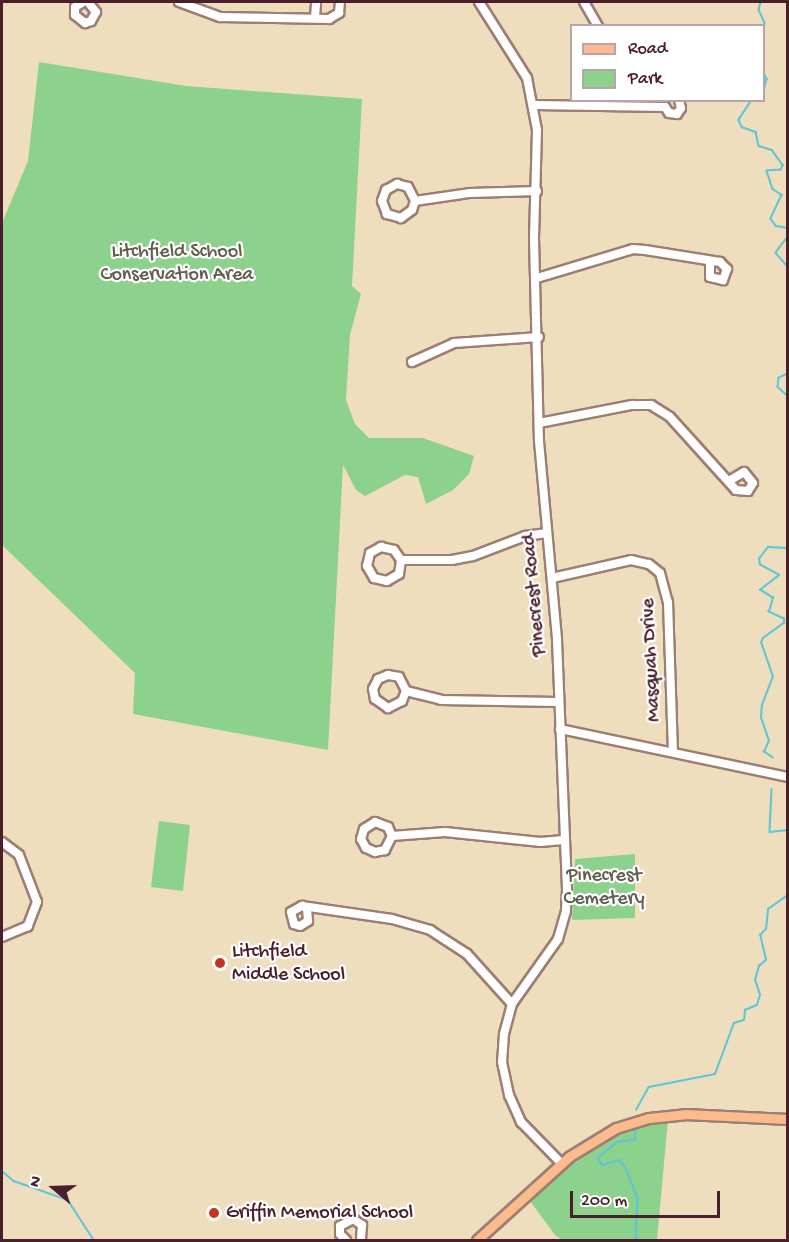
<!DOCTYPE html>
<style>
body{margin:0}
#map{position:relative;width:789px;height:1242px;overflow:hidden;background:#eedebd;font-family:"Gochi Hand",sans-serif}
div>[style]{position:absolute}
.green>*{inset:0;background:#8cd28c}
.stream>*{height:1.5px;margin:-0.75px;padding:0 0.75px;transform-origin:0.75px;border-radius:0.75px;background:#5cc5d7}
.roads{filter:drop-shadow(2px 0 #9c7e74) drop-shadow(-2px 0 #9c7e74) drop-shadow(0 2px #9c7e74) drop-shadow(0 -2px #9c7e74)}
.minor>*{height:8px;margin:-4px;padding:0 4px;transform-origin:4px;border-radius:4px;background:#fff}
.major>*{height:9px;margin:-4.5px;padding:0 4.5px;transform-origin:4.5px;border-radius:4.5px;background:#fbbb8d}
.dots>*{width:16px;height:16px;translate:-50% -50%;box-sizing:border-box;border:3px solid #fff;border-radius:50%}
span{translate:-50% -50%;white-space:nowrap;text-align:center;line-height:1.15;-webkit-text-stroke:4.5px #fff;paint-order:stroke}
.park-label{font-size:20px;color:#615e4d}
.street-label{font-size:20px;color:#4a1f2b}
.poi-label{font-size:20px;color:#4a1f2b}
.left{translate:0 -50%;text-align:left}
.frame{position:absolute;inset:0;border:3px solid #4a1f2b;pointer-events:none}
.legend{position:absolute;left:570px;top:24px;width:195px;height:78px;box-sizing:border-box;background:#fff;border:2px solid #b7a5aa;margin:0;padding:8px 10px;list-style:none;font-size:18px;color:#4a1f2b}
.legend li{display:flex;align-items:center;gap:12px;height:30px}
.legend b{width:30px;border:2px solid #b7a5aa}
.north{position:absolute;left:24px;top:1158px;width:60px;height:60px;-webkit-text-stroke:4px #fff;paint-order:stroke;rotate:289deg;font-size:16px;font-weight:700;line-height:24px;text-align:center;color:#4a1f2b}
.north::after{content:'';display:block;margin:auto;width:21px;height:27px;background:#4a1f2b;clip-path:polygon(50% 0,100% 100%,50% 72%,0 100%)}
.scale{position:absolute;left:570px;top:1191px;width:150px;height:27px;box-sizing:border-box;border:3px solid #4a1f2b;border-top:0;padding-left:8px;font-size:18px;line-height:21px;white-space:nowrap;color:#4a1f2b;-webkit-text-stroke:4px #fff;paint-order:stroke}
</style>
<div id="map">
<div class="green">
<div style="clip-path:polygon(39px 62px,186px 86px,362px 99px,352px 286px,361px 294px,350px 335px,346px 400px,355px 424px,369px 438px,423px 438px,474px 456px,469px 474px,453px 490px,426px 504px,418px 477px,405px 475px,365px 496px,356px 490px,343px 465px,328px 750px,133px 714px,135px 673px,2px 545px,2px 223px,28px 161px)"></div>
<div style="clip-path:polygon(159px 821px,190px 825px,183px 891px,151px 887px)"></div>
<div style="clip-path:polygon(635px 854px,635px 918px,572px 920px,575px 859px)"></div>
<div style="clip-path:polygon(668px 1120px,657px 1240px,562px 1240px,555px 1235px,530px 1201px,568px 1164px,599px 1142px,634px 1127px)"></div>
</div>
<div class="stream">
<div style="left:761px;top:2px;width:8px;rotate:104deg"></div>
<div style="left:759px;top:10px;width:14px;rotate:65deg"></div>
<div style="left:765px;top:23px;width:8px;rotate:97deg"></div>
<div style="left:764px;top:73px;width:7px;rotate:63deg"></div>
<div style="left:767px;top:79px;width:12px;rotate:104deg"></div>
<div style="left:752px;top:100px;width:24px;rotate:123deg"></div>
<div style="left:739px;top:120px;width:8px;rotate:67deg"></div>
<div style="left:742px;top:127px;width:15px;rotate:20deg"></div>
<div style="left:756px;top:132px;width:14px;rotate:78deg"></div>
<div style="left:759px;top:146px;width:14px;rotate:17deg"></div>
<div style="left:772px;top:150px;width:19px;rotate:54deg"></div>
<div style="left:783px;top:165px;width:5px;rotate:112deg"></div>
<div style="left:781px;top:170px;width:14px;rotate:176deg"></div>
<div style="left:767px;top:171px;width:19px;rotate:72deg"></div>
<div style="left:773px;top:189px;width:11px;rotate:34deg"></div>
<div style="left:782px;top:195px;width:26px;rotate:115deg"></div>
<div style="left:771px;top:219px;width:9px;rotate:54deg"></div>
<div style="left:776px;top:226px;width:12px;rotate:9deg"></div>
<div style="left:788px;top:237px;width:20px;rotate:127deg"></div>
<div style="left:776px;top:253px;width:18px;rotate:49deg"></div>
<div style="left:788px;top:374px;width:10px;rotate:156deg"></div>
<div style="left:779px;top:378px;width:9px;rotate:96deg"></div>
<div style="left:778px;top:387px;width:13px;rotate:42deg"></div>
<div style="left:788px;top:531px;width:14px;rotate:90deg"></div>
<div style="left:773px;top:758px;width:11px;rotate:-146deg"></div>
<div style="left:764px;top:752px;width:12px;rotate:-66deg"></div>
<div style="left:769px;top:741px;width:24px;rotate:-109deg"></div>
<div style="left:761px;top:718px;width:13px;rotate:-86deg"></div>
<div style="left:762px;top:705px;width:30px;rotate:-69deg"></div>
<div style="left:773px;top:677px;width:36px;rotate:-109deg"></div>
<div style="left:761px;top:643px;width:5px;rotate:-68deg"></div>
<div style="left:763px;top:638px;width:26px;rotate:-36deg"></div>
<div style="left:784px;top:623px;width:4px;rotate:-90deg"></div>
<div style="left:784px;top:619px;width:17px;rotate:-155deg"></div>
<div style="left:769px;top:612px;width:15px;rotate:-74deg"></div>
<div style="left:773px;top:598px;width:15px;rotate:-148deg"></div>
<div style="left:760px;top:590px;width:24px;rotate:-38deg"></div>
<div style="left:779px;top:575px;width:21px;rotate:-152deg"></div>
<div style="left:760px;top:565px;width:6px;rotate:-99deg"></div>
<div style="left:759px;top:559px;width:15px;rotate:-53deg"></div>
<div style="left:768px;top:547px;width:20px;rotate:3deg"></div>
<div style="left:772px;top:789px;width:43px;rotate:92.7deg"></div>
<div style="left:770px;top:832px;width:18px;rotate:-6deg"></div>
<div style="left:636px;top:1110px;width:26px;rotate:-61deg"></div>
<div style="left:649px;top:1087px;width:67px;rotate:-11.1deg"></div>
<div style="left:715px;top:1074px;width:54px;rotate:-69.6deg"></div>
<div style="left:734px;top:1023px;width:10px;rotate:-17deg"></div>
<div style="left:744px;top:1020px;width:10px;rotate:-84deg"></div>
<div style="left:745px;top:1010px;width:13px;rotate:-23deg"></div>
<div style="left:757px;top:1005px;width:10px;rotate:-73deg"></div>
<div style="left:760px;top:995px;width:16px;rotate:-108deg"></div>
<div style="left:755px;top:980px;width:15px;rotate:-74deg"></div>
<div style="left:759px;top:966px;width:9px;rotate:-41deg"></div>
<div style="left:766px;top:960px;width:26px;rotate:-103deg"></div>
<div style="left:760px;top:935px;width:8px;rotate:-45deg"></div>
<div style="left:766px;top:929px;width:20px;rotate:-84deg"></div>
<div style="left:768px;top:909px;width:24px;rotate:-35deg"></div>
<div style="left:636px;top:1131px;width:9px;rotate:96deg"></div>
<div style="left:635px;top:1140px;width:17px;rotate:173deg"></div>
<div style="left:618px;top:1142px;width:26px;rotate:141deg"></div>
<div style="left:598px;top:1158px;width:8px;rotate:60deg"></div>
<div style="left:602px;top:1165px;width:18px;rotate:-16deg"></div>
<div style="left:619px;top:1160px;width:8px;rotate:45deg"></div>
<div style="left:625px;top:1166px;width:35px;rotate:68deg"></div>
<div style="left:638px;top:1198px;width:42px;rotate:92.7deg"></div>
<div style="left:2px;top:1171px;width:16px;rotate:40deg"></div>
<div style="left:14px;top:1181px;width:57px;rotate:19.4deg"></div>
<div style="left:68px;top:1200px;width:48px;rotate:57deg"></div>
</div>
<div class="roads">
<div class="minor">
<div style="left:83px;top:2px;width:9px;rotate:148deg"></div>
<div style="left:75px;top:7px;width:8px;rotate:90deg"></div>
<div style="left:75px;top:15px;width:13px;rotate:39deg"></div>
<div style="left:85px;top:23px;width:6px;rotate:-18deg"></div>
<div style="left:91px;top:21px;width:10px;rotate:-61deg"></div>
<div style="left:96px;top:12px;width:13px;rotate:-129deg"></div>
<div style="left:179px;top:2px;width:44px;rotate:20.1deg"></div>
<div style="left:220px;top:17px;width:109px;rotate:1.1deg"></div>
<div style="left:329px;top:19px;width:12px;rotate:-31deg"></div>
<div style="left:339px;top:13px;width:11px;rotate:-85deg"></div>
<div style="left:479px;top:2px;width:90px;rotate:57.7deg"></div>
<div style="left:527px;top:78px;width:53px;rotate:79.1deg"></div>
<div style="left:537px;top:130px;width:108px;rotate:91.6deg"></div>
<div style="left:534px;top:238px;width:203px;rotate:88.6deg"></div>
<div style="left:539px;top:441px;width:200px;rotate:84.8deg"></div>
<div style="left:557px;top:640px;width:250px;rotate:87.7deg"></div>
<div style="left:567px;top:890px;width:21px;rotate:93deg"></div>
<div style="left:566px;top:911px;width:29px;rotate:106deg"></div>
<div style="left:558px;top:939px;width:80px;rotate:125.3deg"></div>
<div style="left:512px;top:1004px;width:31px;rotate:105deg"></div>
<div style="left:504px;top:1034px;width:28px;rotate:94deg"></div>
<div style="left:502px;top:1062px;width:34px;rotate:78deg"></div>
<div style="left:509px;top:1095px;width:30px;rotate:66deg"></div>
<div style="left:521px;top:1122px;width:57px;rotate:45.7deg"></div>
<div style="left:584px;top:2px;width:28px;rotate:60deg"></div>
<div style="left:315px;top:18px;width:16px;rotate:-86deg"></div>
<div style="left:534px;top:105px;width:131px;rotate:0.9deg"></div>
<div style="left:665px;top:107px;width:7px;rotate:56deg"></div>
<div style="left:669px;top:113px;width:8px;rotate:7deg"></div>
<div style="left:677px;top:114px;width:7px;rotate:-56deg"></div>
<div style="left:681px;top:108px;width:8px;rotate:-104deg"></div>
<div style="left:415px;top:201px;width:9px;rotate:108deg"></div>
<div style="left:412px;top:210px;width:14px;rotate:144deg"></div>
<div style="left:401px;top:218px;width:15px;rotate:-164deg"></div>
<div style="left:387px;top:214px;width:14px;rotate:-111deg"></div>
<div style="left:382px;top:201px;width:12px;rotate:-70deg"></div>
<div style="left:386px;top:190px;width:13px;rotate:-29deg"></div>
<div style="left:397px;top:184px;width:11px;rotate:15deg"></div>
<div style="left:408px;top:187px;width:16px;rotate:63deg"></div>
<div style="left:415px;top:201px;width:56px;rotate:-8.3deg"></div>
<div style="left:470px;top:193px;width:67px;rotate:-1.7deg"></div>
<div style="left:537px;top:278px;width:100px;rotate:-16.8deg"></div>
<div style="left:633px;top:249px;width:12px;rotate:5deg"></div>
<div style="left:645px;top:250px;width:76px;rotate:9.1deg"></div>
<div style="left:720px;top:262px;width:10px;rotate:45deg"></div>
<div style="left:727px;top:269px;width:12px;rotate:110deg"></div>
<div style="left:723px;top:280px;width:13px;rotate:-167deg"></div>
<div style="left:710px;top:277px;width:16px;rotate:-90deg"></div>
<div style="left:412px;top:362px;width:46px;rotate:-24.3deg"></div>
<div style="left:454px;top:343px;width:85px;rotate:-4deg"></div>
<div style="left:539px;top:423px;width:95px;rotate:-11deg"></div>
<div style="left:632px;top:405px;width:19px"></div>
<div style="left:651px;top:405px;width:22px;rotate:32deg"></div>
<div style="left:670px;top:417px;width:98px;rotate:47.9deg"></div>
<div style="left:736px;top:490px;width:12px;rotate:5deg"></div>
<div style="left:748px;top:491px;width:9px;rotate:-58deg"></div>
<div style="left:753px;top:483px;width:14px;rotate:-129deg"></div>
<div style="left:744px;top:472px;width:17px;rotate:149deg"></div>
<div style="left:401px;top:560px;width:14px;rotate:98deg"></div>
<div style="left:399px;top:574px;width:14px;rotate:150deg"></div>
<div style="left:387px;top:581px;width:13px;rotate:-167deg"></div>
<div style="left:374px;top:578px;width:14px;rotate:-120deg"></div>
<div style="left:367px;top:566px;width:13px;rotate:-77deg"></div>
<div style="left:370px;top:553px;width:13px;rotate:-29deg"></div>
<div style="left:381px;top:547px;width:13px;rotate:13deg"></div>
<div style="left:394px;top:550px;width:12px;rotate:55deg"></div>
<div style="left:401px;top:560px;width:51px"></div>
<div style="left:452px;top:560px;width:21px;rotate:-11deg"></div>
<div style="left:473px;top:556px;width:56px;rotate:-21deg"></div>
<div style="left:525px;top:536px;width:22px;rotate:-8deg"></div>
<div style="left:552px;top:578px;width:81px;rotate:-12.8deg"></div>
<div style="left:631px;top:560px;width:18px;rotate:13deg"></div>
<div style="left:649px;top:564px;width:14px;rotate:39deg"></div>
<div style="left:660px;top:573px;width:30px;rotate:75deg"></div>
<div style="left:668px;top:602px;width:150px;rotate:88.1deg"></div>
<div style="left:406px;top:691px;width:11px;rotate:112deg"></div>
<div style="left:402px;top:701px;width:16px;rotate:153deg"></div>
<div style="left:388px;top:708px;width:16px;rotate:-145deg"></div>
<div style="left:375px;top:699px;width:10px;rotate:-101deg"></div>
<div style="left:373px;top:689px;width:11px;rotate:-63deg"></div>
<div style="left:378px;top:679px;width:11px;rotate:-22deg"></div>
<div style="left:388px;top:675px;width:11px;rotate:10deg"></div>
<div style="left:399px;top:677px;width:16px;rotate:63deg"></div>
<div style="left:406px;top:691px;width:36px;rotate:14deg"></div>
<div style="left:441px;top:700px;width:117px;rotate:1deg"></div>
<div style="left:560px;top:729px;width:233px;rotate:11.9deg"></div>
<div style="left:392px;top:836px;width:16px;rotate:117deg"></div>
<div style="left:385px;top:850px;width:10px;rotate:169deg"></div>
<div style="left:375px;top:852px;width:10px;rotate:-156deg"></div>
<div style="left:366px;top:848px;width:10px;rotate:-119deg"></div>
<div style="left:361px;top:839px;width:10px;rotate:-73deg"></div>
<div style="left:364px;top:829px;width:13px;rotate:-32deg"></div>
<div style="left:375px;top:822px;width:14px;rotate:21deg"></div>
<div style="left:388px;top:827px;width:10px;rotate:66deg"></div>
<div style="left:392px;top:836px;width:53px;rotate:-4.3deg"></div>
<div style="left:445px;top:832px;width:96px;rotate:6deg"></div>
<div style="left:540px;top:842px;width:24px;rotate:-5deg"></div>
<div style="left:2px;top:842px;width:21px;rotate:37deg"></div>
<div style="left:19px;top:855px;width:50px;rotate:69deg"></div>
<div style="left:37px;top:902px;width:26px;rotate:111deg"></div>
<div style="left:28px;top:926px;width:28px;rotate:157deg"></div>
<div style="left:307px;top:909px;width:12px;rotate:85deg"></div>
<div style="left:308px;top:921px;width:9px;rotate:148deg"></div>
<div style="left:300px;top:926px;width:6px;rotate:-162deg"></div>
<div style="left:294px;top:924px;width:12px;rotate:-104deg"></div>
<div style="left:291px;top:912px;width:13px;rotate:-29deg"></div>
<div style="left:302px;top:906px;width:91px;rotate:8.2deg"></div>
<div style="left:392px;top:919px;width:40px;rotate:16deg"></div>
<div style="left:430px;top:930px;width:44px;rotate:33deg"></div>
<div style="left:467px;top:954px;width:67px;rotate:48deg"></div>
<div style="left:346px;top:1240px;width:8px;rotate:-135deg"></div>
<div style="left:340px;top:1234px;width:8px;rotate:-90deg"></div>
<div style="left:340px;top:1226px;width:15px;rotate:-28deg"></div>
<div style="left:353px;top:1219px;width:11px;rotate:34deg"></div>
<div style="left:362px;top:1225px;width:15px;rotate:94deg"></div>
</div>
<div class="major">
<div style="left:477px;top:1240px;width:125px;rotate:-42.1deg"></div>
<div style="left:570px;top:1156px;width:54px;rotate:-31.3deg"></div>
<div style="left:616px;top:1128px;width:34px;rotate:-17deg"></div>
<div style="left:649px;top:1118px;width:36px;rotate:-6deg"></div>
<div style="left:685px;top:1114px;width:103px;rotate:2.8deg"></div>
</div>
</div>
<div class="dots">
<div style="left:220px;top:963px;background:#c8321e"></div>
<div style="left:214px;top:1213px;background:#c8321e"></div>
</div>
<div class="park-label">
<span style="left:177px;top:264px">Litchfield School<br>Conservation Area</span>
<span style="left:604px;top:888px">Pinecrest<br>Cemetery</span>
</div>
<div class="street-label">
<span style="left:535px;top:595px;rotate:-95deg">Pinecrest Road</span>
<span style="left:652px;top:660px;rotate:-93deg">Masquah Drive</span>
</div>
<div class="poi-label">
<span class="left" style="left:232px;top:964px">Litchfield<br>Middle School</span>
<span class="left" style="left:226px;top:1213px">Griffin Memorial School</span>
</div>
<div class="frame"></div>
<ul class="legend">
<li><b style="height:8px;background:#fbbb8d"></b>Road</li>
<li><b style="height:16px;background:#8cd28c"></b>Park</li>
</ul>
<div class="north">N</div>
<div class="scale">200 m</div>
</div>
